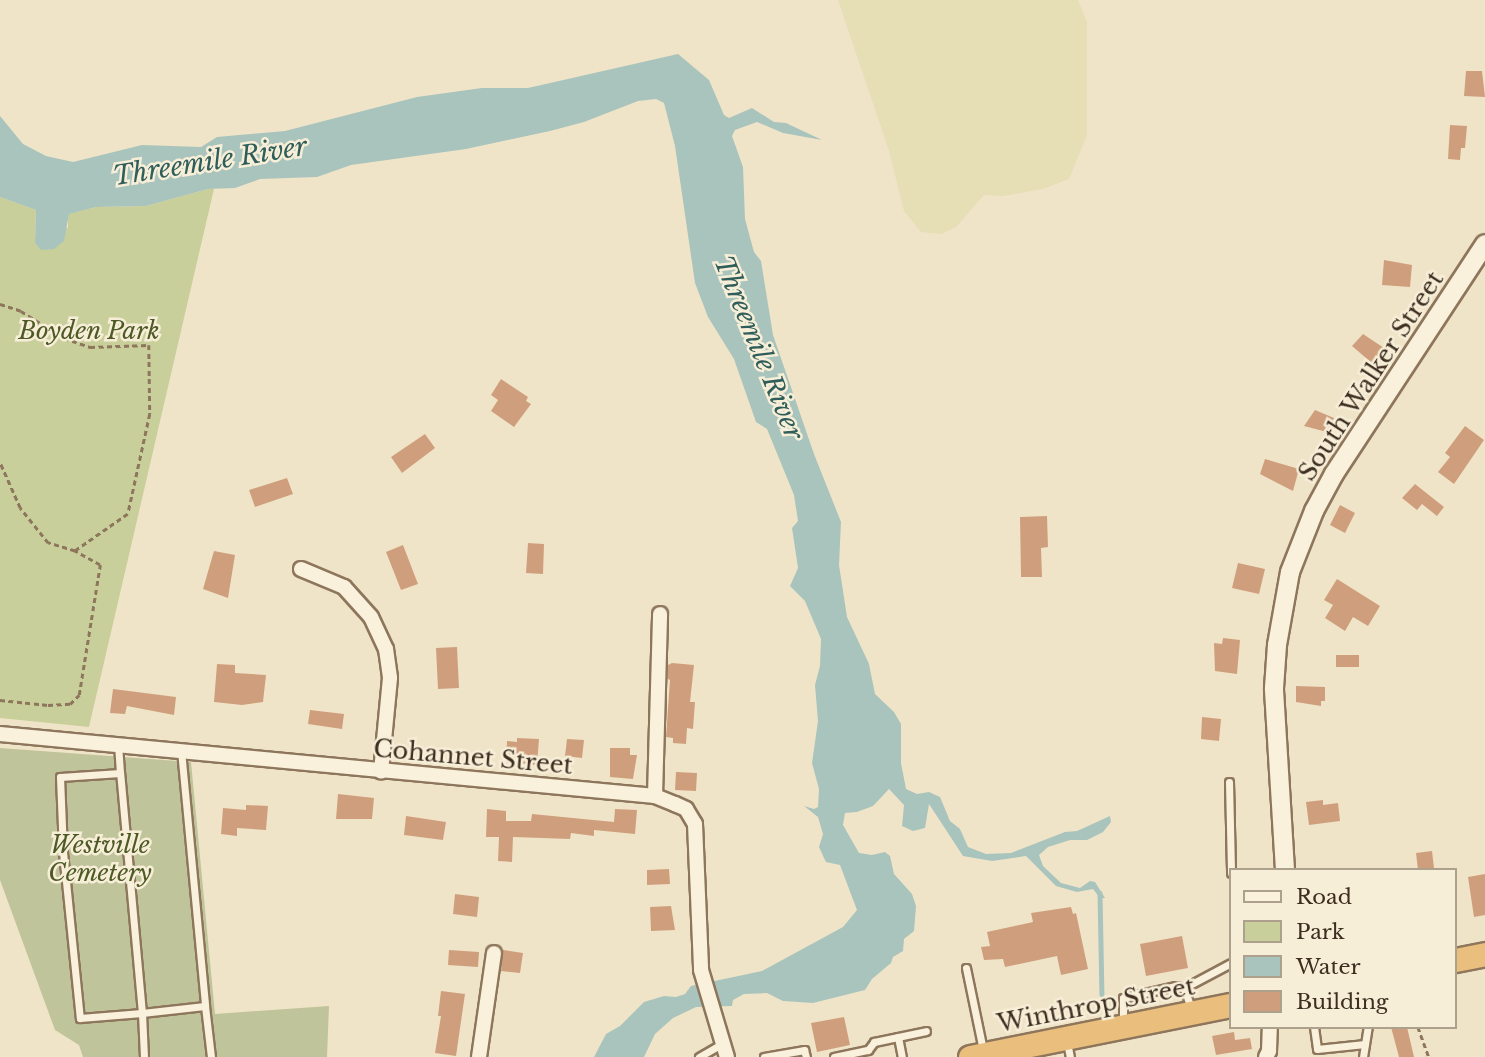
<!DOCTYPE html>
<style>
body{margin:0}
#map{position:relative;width:1485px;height:1057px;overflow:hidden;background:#f0e4c8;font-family:"Libre Baskerville",serif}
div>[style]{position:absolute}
.farmland>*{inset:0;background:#e6deb5}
.green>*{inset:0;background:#c9cf9b}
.cemetery>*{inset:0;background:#bfc49a}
.water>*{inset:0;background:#a9c4bc}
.stream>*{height:4.5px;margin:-2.25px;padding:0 2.25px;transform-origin:2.25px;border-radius:2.25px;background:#a9c4bc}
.building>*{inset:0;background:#cf9f7d}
.path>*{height:2.5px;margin-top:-1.25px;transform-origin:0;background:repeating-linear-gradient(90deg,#8d765c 0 5px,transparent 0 8.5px)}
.roads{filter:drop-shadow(2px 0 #8d765c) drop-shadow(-2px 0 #8d765c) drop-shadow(0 2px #8d765c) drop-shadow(0 -2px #8d765c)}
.service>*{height:7px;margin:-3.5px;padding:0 3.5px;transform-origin:3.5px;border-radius:3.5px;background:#faf1dc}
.minor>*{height:14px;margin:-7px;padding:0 7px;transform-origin:7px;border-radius:7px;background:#faf1dc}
.tertiary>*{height:18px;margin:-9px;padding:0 9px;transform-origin:9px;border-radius:9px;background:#faf1dc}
.trunk>*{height:23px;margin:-11.5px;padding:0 11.5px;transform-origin:11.5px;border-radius:11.5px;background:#eabe7c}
span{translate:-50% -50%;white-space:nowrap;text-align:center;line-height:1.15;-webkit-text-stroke:5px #f7eed8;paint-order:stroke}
.park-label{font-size:24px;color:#4d5a26;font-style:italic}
.street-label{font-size:24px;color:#3d2e20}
.water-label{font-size:26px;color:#2f5d5a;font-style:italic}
.legend{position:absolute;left:1229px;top:868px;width:228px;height:161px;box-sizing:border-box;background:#f7eed8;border:2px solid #ada18e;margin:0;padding:9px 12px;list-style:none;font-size:21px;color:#3d2e20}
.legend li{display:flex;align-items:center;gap:14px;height:35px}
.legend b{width:35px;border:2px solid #ada18e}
</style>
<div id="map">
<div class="farmland">
<div style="clip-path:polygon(838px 0,1078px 0,1087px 22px,1087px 135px,1069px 179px,1043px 189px,1003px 196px,984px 195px,956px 227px,942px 234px,921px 232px,904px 211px,889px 151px)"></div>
</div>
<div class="green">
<div style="clip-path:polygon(208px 189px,214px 189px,89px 727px,0 718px,0 197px,36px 210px,35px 243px,42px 250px,68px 227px,68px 214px,96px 207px,146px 206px)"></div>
</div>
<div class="cemetery">
<div style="clip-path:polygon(0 748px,191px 762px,215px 1014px,329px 1006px,327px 1057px,83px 1057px,79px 1045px,55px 1030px,0 880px)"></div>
</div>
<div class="water">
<div style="clip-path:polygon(678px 54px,709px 80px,724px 115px,729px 118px,752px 108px,774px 122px,786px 123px,822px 140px,783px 133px,757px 122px,735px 130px,732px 136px,743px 167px,745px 219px,754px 252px,761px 261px,773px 335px,814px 454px,841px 522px,839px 565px,847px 617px,869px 664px,875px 694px,894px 712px,901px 724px,901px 763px,906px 789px,917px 794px,929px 792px,940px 797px,950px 821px,960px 829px,968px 847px,986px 854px,1011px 853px,1065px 832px,1077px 831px,1110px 816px,1111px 822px,1103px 832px,1087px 840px,1070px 840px,1048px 847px,1039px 855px,1043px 866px,1061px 883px,1080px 888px,1090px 881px,1095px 882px,1105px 898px,1100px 898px,1093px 889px,1077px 892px,1056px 886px,1026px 856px,992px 861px,963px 856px,929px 804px,925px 828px,913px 831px,902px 826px,904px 805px,889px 789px,873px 806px,857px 812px,845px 813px,843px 825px,859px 853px,872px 855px,885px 852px,890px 856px,894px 874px,912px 894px,916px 906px,914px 931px,904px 939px,903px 951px,893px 957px,891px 963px,872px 979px,865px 990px,813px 1003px,783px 1001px,767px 993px,744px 994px,733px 1000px,732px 1006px,696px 1007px,673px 1018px,655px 1034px,644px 1057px,594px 1057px,606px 1034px,620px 1026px,644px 1002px,664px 996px,676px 997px,685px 994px,691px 986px,762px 971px,843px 927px,857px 910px,840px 865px,826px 862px,824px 858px,819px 847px,823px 834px,818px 817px,804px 806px,814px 809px,818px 807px,819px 789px,812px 763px,818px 721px,815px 685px,820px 666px,821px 639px,805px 601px,790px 586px,798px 568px,792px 528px,798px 521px,794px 495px,767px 429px,756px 422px,734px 359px,708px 317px,695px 283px,675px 146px,664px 103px,656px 99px,638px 101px,584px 122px,550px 131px,466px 149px,351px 165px,317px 177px,260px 179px,235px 188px,208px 189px,146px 206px,96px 207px,69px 214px,64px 241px,54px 249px,41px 250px,35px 243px,36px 210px,0 197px,0 116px,23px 144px,46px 156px,73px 162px,142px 145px,201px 147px,217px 137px,285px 131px,417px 97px,482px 88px,528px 88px)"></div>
</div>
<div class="stream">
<div style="left:1100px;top:893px;width:101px;rotate:88.9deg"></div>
</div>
<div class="building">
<div style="clip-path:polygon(1466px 71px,1482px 71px,1485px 97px,1464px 96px)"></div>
<div style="clip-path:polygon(1450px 125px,1467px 126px,1465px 148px,1461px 148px,1460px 160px,1448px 159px)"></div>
<div style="clip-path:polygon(1384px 260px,1412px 265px,1410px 287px,1382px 285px)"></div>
<div style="clip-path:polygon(1363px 334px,1384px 348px,1373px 364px,1352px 346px)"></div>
<div style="clip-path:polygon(501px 379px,528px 397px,526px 401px,531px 404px,514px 427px,491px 411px,498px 400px,491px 395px)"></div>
<div style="clip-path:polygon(1315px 410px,1334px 418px,1327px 432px,1304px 426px)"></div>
<div style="clip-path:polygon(1465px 426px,1484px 440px,1454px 484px,1438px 472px,1450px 457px,1445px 453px)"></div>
<div style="clip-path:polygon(425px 434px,435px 448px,402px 473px,391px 457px)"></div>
<div style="clip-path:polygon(1265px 459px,1299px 469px,1293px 491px,1260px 474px)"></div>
<div style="clip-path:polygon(287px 478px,293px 494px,255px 507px,249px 490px)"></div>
<div style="clip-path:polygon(1415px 484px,1444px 507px,1437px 516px,1422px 504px,1417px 510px,1402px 498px)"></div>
<div style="clip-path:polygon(1340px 505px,1355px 513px,1345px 533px,1330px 525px)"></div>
<div style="clip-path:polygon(1047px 516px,1048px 547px,1041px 548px,1042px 577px,1021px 577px,1020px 517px)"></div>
<div style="clip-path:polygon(528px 543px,544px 544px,543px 574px,526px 573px)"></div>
<div style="clip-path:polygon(403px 545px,418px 584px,401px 590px,386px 552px)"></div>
<div style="clip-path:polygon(214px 551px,235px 555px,228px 598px,203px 589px)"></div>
<div style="clip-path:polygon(1238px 563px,1265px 569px,1259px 594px,1232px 588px)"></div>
<div style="clip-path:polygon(1337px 579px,1380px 606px,1368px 626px,1353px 617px,1345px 631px,1325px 618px,1333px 605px,1324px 600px)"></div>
<div style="clip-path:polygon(1223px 638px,1240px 640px,1237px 674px,1215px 671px,1214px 643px,1222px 644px)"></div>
<div style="clip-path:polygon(457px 647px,459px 688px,438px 689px,436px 648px)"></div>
<div style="clip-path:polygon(1336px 655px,1359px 655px,1359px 667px,1336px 667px)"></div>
<div style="clip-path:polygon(672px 663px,694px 665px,690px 702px,695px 702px,693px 729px,687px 728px,686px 744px,673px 743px,673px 738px,666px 737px,670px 680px,668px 679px,668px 665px)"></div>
<div style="clip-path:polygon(217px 664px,235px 665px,235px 673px,266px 675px,263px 702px,242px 705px,214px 702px)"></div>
<div style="clip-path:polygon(1296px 686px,1325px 687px,1325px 701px,1321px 701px,1321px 706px,1296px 702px)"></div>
<div style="clip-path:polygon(113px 689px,176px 697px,174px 715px,127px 706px,125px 714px,110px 713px)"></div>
<div style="clip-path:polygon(310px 710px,344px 714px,342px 729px,308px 724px)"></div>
<div style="clip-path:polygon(1202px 717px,1221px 719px,1219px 741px,1201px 739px)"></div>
<div style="clip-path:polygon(517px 738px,539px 739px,537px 765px,506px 762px,507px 741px,517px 742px)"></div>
<div style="clip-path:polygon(567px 739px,584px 740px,582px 758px,565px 756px)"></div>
<div style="clip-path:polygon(610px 748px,630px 748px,630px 755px,637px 755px,633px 779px,610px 777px)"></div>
<div style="clip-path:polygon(676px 772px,697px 773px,696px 791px,675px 790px)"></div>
<div style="clip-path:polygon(338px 794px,374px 798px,372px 819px,336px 819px)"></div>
<div style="clip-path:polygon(1323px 800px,1323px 805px,1338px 803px,1340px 821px,1309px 825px,1306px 802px)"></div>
<div style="clip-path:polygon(246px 805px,268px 806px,266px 830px,237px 828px,237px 836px,221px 834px,223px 808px,246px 810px)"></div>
<div style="clip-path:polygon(487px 809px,506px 811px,506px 821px,531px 821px,532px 814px,614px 822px,615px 809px,637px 810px,635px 834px,594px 830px,594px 836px,571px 833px,570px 839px,513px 837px,512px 862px,498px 861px,499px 837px,486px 837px)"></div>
<div style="clip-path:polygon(406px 816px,446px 822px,443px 840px,404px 835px)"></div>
<div style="clip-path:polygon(1432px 851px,1434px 868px,1418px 870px,1416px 853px)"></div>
<div style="clip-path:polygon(669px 869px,670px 884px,647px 885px,647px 870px)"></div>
<div style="clip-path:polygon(1485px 874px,1485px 915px,1474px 917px,1468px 877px)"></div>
<div style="clip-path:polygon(455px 894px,479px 897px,477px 917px,453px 914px)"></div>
<div style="clip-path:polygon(671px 906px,675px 930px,651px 931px,650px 907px)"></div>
<div style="clip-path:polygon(1071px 907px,1073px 914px,1076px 913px,1088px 969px,1061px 975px,1057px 956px,1005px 967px,1003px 959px,984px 960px,981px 947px,990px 946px,987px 932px,1033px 922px,1031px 913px)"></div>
<div style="clip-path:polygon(1182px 936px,1188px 968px,1146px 976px,1140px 944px)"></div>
<div style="clip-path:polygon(449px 950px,479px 952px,478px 967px,448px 965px)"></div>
<div style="clip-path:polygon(503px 950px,523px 953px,520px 973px,501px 971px)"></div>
<div style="clip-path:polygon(441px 991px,465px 994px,456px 1056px,435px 1053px,441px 1016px,438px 1016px)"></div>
<div style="clip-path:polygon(844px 1017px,850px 1045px,817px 1052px,811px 1023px)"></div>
<div style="clip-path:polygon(1391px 1027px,1407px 1027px,1414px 1057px,1399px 1057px)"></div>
<div style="clip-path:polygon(1234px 1032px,1235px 1040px,1250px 1038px,1252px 1049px,1216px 1055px,1212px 1036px)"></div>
</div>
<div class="path">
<div style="left:0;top:304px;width:22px;rotate:18deg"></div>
<div style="left:21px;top:311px;width:51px;rotate:32.1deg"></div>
<div style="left:64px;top:338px;width:28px;rotate:19deg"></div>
<div style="left:90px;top:347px;width:59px;rotate:-1.9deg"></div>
<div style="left:149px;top:345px;width:69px;rotate:89.2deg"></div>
<div style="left:150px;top:414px;width:102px;rotate:102.4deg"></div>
<div style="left:128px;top:514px;width:65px;rotate:145.1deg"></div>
<div style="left:75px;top:551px;width:28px;rotate:-163deg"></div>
<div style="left:48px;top:543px;width:45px;rotate:-128.7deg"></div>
<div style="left:20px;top:508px;width:49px;rotate:-114deg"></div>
<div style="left:0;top:700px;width:48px;rotate:5.9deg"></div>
<div style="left:48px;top:705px;width:22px;rotate:-3deg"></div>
<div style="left:70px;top:704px;width:13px;rotate:-45deg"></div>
<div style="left:79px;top:695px;width:132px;rotate:-80.8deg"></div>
<div style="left:100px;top:565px;width:29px;rotate:-151deg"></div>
<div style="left:1418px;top:1027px;width:32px;rotate:70deg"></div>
</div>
<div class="roads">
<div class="service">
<div style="left:118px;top:744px;width:29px;rotate:86deg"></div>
<div style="left:120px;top:773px;width:60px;rotate:176.2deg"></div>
<div style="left:60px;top:777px;width:75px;rotate:87.7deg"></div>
<div style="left:63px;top:852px;width:167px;rotate:84.2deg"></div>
<div style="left:80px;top:1018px;width:62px;rotate:-4.6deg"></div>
<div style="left:142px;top:1013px;width:241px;rotate:-95.2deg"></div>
<div style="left:181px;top:750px;width:257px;rotate:84.6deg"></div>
<div style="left:1229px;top:782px;width:91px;rotate:88.7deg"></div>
<div style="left:966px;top:968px;width:84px;rotate:78.3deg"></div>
<div style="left:1184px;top:988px;width:53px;rotate:-28deg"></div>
<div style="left:1123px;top:1021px;width:23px;rotate:-90deg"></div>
<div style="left:1123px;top:998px;width:53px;rotate:-13deg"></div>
<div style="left:1175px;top:986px;width:9px;rotate:13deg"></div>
<div style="left:1184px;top:988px;width:24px;rotate:71deg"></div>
<div style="left:1314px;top:1027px;width:22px;rotate:82deg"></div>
<div style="left:1317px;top:1049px;width:48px;rotate:-5.9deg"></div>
<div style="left:898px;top:1037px;width:20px;rotate:79deg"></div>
<div style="left:1067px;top:1042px;width:15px;rotate:79deg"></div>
<div style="left:144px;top:1057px;width:44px;rotate:-92.6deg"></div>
<div style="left:142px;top:1013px;width:63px;rotate:-6.3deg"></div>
<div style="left:205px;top:1006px;width:51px;rotate:83.3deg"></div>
<div style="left:699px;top:1057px;width:28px;rotate:-30deg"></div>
<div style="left:764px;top:1057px;width:41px;rotate:-9.9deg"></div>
<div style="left:804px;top:1050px;width:7px;rotate:74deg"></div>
<div style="left:834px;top:1057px;width:35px;rotate:-12deg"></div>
<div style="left:868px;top:1050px;width:10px;rotate:-53deg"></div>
<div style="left:874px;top:1042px;width:53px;rotate:-11.9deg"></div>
<div style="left:1363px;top:1057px;width:30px;rotate:-81deg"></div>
</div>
<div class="minor">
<div style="left:301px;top:569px;width:47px;rotate:22.7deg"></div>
<div style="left:344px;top:587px;width:40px;rotate:48deg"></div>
<div style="left:371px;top:617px;width:35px;rotate:65deg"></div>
<div style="left:386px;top:649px;width:29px;rotate:82deg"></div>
<div style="left:390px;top:678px;width:94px;rotate:95.5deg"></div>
<div style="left:0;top:734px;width:658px;rotate:5.41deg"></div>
<div style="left:655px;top:796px;width:22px;rotate:22deg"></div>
<div style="left:675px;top:804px;width:12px;rotate:24deg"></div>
<div style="left:686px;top:809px;width:17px;rotate:59deg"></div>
<div style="left:695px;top:824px;width:146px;rotate:87.6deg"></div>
<div style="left:701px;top:970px;width:91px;rotate:73.4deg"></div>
<div style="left:655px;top:796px;width:182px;rotate:-88.4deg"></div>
<div style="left:479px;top:1057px;width:105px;rotate:-81.8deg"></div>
<div style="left:1266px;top:1057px;width:7px;rotate:-63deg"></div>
<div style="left:1269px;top:1051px;width:24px;rotate:-88deg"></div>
</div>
<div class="tertiary">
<div style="left:1285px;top:870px;width:182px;rotate:-93.5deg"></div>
<div style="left:1274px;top:688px;width:43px;rotate:-86deg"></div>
<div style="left:1277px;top:645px;width:74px;rotate:-79.9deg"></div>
<div style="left:1290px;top:572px;width:66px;rotate:-68.5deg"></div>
<div style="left:1314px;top:511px;width:42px;rotate:-61.6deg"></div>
<div style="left:1334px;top:474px;width:275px;rotate:-56.7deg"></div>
</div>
<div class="trunk">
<div style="left:1455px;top:960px;width:31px;rotate:-11deg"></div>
<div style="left:970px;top:1057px;width:266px;rotate:-11.3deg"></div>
</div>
</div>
<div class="park-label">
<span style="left:89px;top:331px">Boyden Park</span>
<span style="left:100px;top:859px">Westville<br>Cemetery</span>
</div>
<div class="street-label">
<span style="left:1371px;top:376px;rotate:-57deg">South Walker Street</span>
<span style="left:473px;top:757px;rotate:5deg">Cohannet Street</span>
<span style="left:1096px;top:1005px;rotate:-11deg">Winthrop Street</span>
</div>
<div class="water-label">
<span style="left:210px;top:162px;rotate:-9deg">Threemile River</span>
<span style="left:758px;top:348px;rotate:68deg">Threemile River</span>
</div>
<ul class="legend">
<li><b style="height:9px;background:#faf1dc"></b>Road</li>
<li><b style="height:19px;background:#c9cf9b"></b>Park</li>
<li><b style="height:19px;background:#a9c4bc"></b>Water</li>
<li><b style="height:19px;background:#cf9f7d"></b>Building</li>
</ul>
</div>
